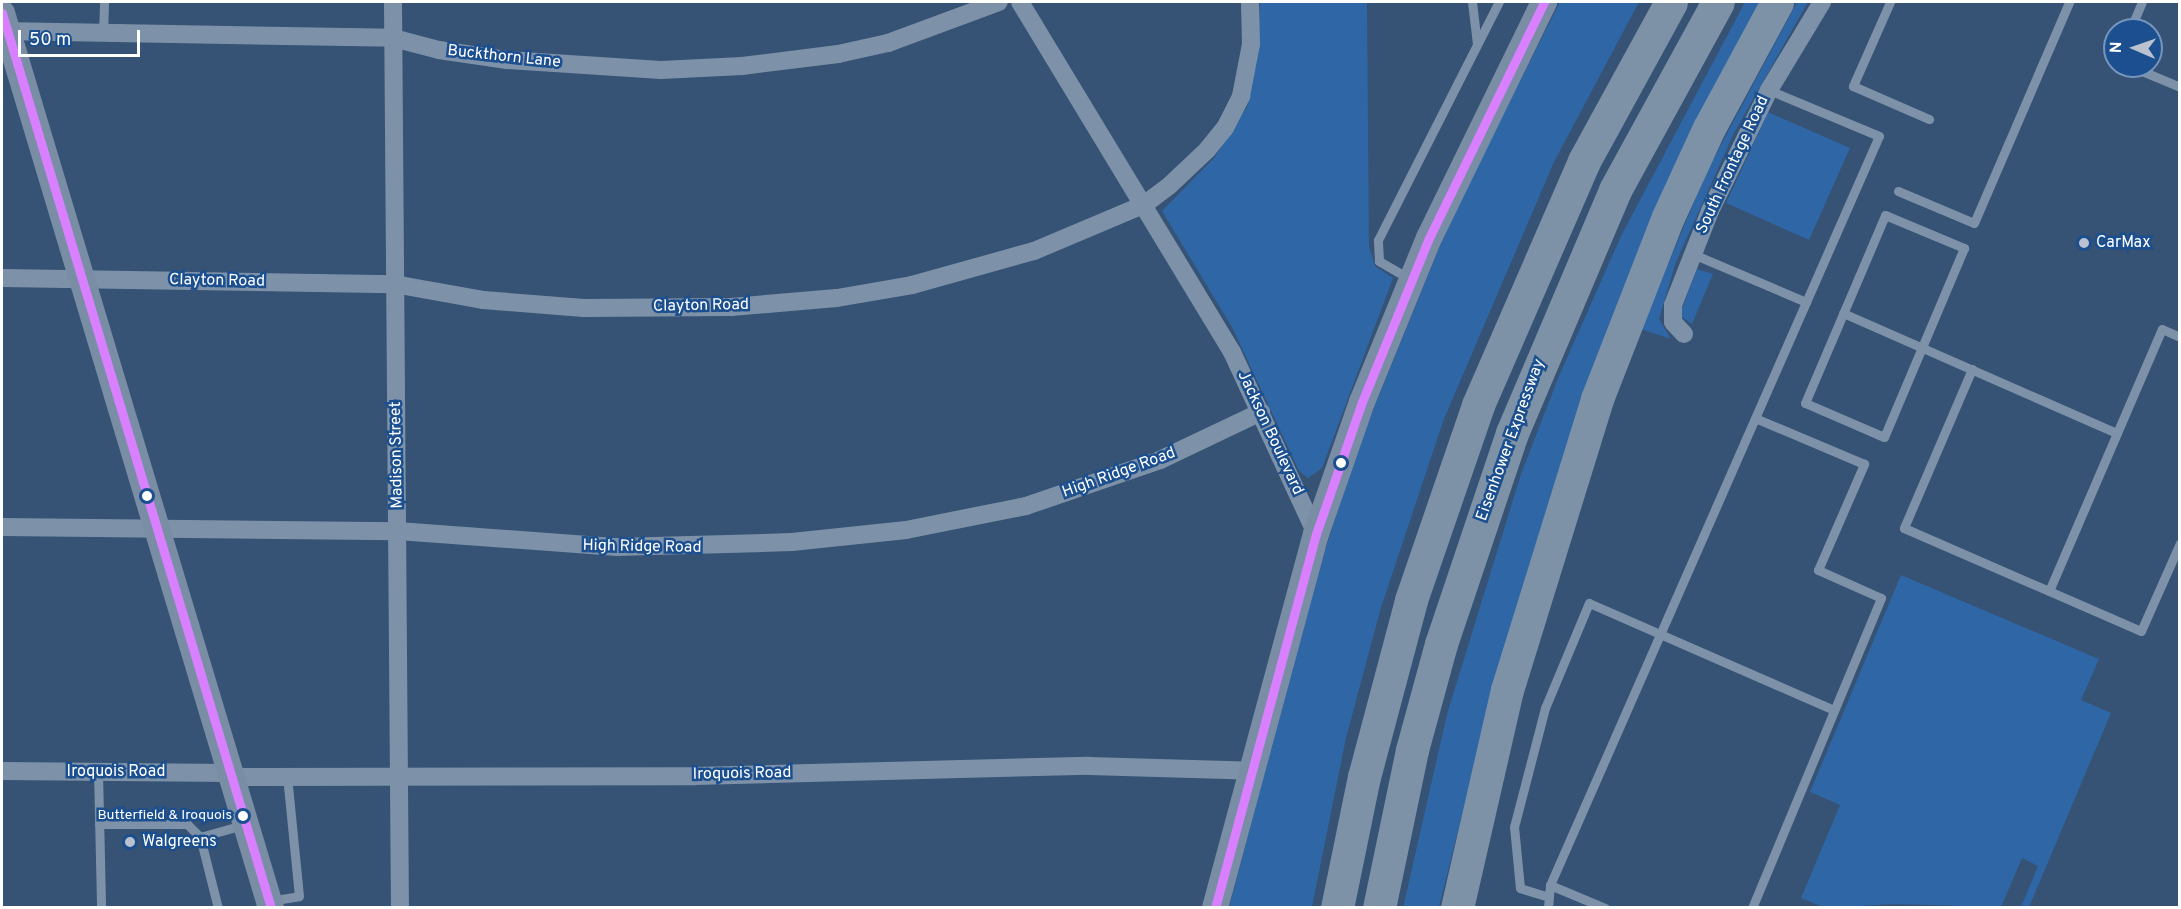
<!DOCTYPE html>
<style>
body{margin:0}
#map{position:relative;width:2181px;height:909px;overflow:hidden;background:#365274;font-family:Overpass,sans-serif}
div>[style]{position:absolute}
.green>*{inset:0;background:#2f66a5}
.service>*{height:9px;margin:-4.5px;padding:0 4.5px;transform-origin:4.5px;border-radius:4.5px;background:#7d92a8}
.minor>*{height:18px;margin:-9px;padding:0 9px;transform-origin:9px;border-radius:9px;background:#7d92a8}
.secondary>*{height:26px;margin:-13px;padding:0 13px;transform-origin:13px;border-radius:13px;background:#798da4}
.motorway>*{height:33px;margin:-16.5px;padding:0 16.5px;transform-origin:16.5px;border-radius:16.5px;background:#7e92a7}
.bus-1>*{height:9px;margin:-4.5px;padding:0 4.5px;transform-origin:4.5px;border-radius:4.5px;background:#d880ff}
.dots>*{width:16px;height:16px;translate:-50% -50%;box-sizing:border-box;border:3px solid #1b4f8f;border-radius:50%}
span{translate:-50% -50%;white-space:nowrap;text-align:center;line-height:1.15;-webkit-text-stroke:5px #1b4f8f;paint-order:stroke}
.bus-label{font-size:14px;color:#fff}
.right{translate:-100% -50%;text-align:right}
.street-label{font-size:16px;color:#fff}
.poi-label{font-size:16px;color:#fff}
.left{translate:0 -50%;text-align:left}
.frame{position:absolute;inset:0;border:3px solid #fff;pointer-events:none}
.north{position:absolute;left:2103px;top:18px;width:60px;height:60px;box-sizing:border-box;background:#1b4f8f;border:2px solid #7695bc;border-radius:50%;rotate:272deg;font-size:16px;font-weight:700;line-height:24px;text-align:center;color:#fff}
.north::after{content:'';display:block;margin:auto;width:21px;height:27px;background:#b9c2ce;clip-path:polygon(50% 0,100% 100%,50% 72%,0 100%)}
.scale{position:absolute;left:18px;top:30px;width:122px;height:27px;box-sizing:border-box;border:3px solid #fff;border-top:0;padding-left:8px;font-size:18px;line-height:21px;white-space:nowrap;color:#fff;-webkit-text-stroke:4px #1b4f8f;paint-order:stroke}
</style>
<div id="map">
<div class="green">
<div style="clip-path:polygon(1260px 2px,1367px 2px,1369px 247px,1375px 266px,1393px 278px,1322px 468px,1308px 478px,1299px 471px,1233px 329px,1162px 211px,1214px 158px,1247px 107px,1257px 53px)"></div>
<div style="clip-path:polygon(1560px 2px,1639px 2px,1554px 162px,1444px 419px,1380px 611px,1346px 738px,1312px 907px,1229px 908px,1313px 587px,1361px 440px,1452px 216px)"></div>
<div style="clip-path:polygon(1745px 2px,1760px 2px,1495px 682px,1439px 907px,1403px 908px,1447px 714px,1521px 474px,1559px 376px,1622px 234px)"></div>
<div style="clip-path:polygon(1797px 2px,1808px 2px,1734px 133px,1676px 262px,1659px 319px,1671px 339px,1641px 329px,1707px 171px)"></div>
<div style="clip-path:polygon(1768px 112px,1850px 148px,1809px 240px,1726px 203px)"></div>
<div style="clip-path:polygon(1697px 269px,1713px 274px,1692px 324px,1682px 317px,1682px 308px)"></div>
<div style="clip-path:polygon(1901px 575px,2099px 659px,2081px 700px,2111px 713px,2029px 907px,2021px 907px,2038px 866px,2022px 858px,2001px 907px,1893px 904px,1825px 908px,1801px 898px,1840px 805px,1810px 792px)"></div>
</div>
<div class="service">
<div style="left:1472px;top:2px;width:42px;rotate:83.2deg"></div>
<div style="left:1890px;top:2px;width:92px;rotate:113.8deg"></div>
<div style="left:1853px;top:86px;width:83px;rotate:23.5deg"></div>
<div style="left:2130px;top:30px;width:30px;rotate:-67deg"></div>
<div style="left:103px;top:33px;width:31px;rotate:-88deg"></div>
<div style="left:2130px;top:66px;width:54px;rotate:22.8deg"></div>
<div style="left:1898px;top:191px;width:82px;rotate:22.8deg"></div>
<div style="left:1974px;top:223px;width:241px;rotate:-66.7deg"></div>
<div style="left:1885px;top:215px;width:86px;rotate:22.7deg"></div>
<div style="left:1964px;top:248px;width:205px;rotate:112.9deg"></div>
<div style="left:1884px;top:437px;width:86px;rotate:-156.7deg"></div>
<div style="left:1805px;top:403px;width:204px;rotate:-66.9deg"></div>
<div style="left:1693px;top:254px;width:123px;rotate:23deg"></div>
<div style="left:1410px;top:279px;width:36px;rotate:-150deg"></div>
<div style="left:1379px;top:261px;width:21px;rotate:-93deg"></div>
<div style="left:1378px;top:240px;width:267px;rotate:-63.1deg"></div>
<div style="left:1843px;top:313px;width:299px;rotate:23.7deg"></div>
<div style="left:1972px;top:369px;width:173px;rotate:113.2deg"></div>
<div style="left:1904px;top:528px;width:258px;rotate:23.5deg"></div>
<div style="left:2141px;top:631px;width:96px;rotate:-66.1deg"></div>
<div style="left:2049px;top:591px;width:285px;rotate:-66.7deg"></div>
<div style="left:2162px;top:329px;width:20px;rotate:24deg"></div>
<div style="left:98px;top:771px;width:137px;rotate:88.7deg"></div>
<div style="left:99px;top:824px;width:88px"></div>
<div style="left:187px;top:824px;width:18px;rotate:45deg"></div>
<div style="left:1550px;top:885px;width:60px;rotate:22.7deg"></div>
<div style="left:1549px;top:897px;width:30px;rotate:-163deg"></div>
<div style="left:1520px;top:888px;width:61px;rotate:-95.6deg"></div>
<div style="left:1514px;top:827px;width:123px;rotate:-75.4deg"></div>
<div style="left:1545px;top:708px;width:114px;rotate:-67.3deg"></div>
<div style="left:1589px;top:603px;width:267px;rotate:23.6deg"></div>
<div style="left:269px;top:901px;width:30px;rotate:-9deg"></div>
<div style="left:299px;top:896px;width:121px;rotate:-95.7deg"></div>
<div style="left:218px;top:908px;width:73px;rotate:-104.2deg"></div>
<div style="left:200px;top:837px;width:45px;rotate:-15.6deg"></div>
<div style="left:1548px;top:908px;width:23px;rotate:-85deg"></div>
<div style="left:1550px;top:885px;width:818px;rotate:-66.29deg"></div>
<div style="left:1879px;top:136px;width:119px;rotate:-157.3deg"></div>
<div style="left:1752px;top:908px;width:336px;rotate:-67.4deg"></div>
<div style="left:1881px;top:598px;width:69px;rotate:-156deg"></div>
<div style="left:1818px;top:570px;width:116px;rotate:-66.5deg"></div>
<div style="left:1864px;top:464px;width:118px;rotate:-157.1deg"></div>
</div>
<div class="minor">
<div style="left:393px;top:2px;width:906px;rotate:89.56deg"></div>
<div style="left:1020px;top:2px;width:409px;rotate:58.8deg"></div>
<div style="left:1232px;top:352px;width:200px;rotate:65.2deg"></div>
<div style="left:2px;top:31px;width:391px;rotate:1deg"></div>
<div style="left:393px;top:38px;width:48px;rotate:14.6deg"></div>
<div style="left:439px;top:50px;width:69px;rotate:8.4deg"></div>
<div style="left:507px;top:60px;width:154px;rotate:3.7deg"></div>
<div style="left:661px;top:70px;width:81px;rotate:-2.8deg"></div>
<div style="left:742px;top:66px;width:97px;rotate:-7.1deg"></div>
<div style="left:838px;top:54px;width:51px;rotate:-12.4deg"></div>
<div style="left:888px;top:43px;width:118px;rotate:-20.3deg"></div>
<div style="left:2px;top:278px;width:392px;rotate:0.9deg"></div>
<div style="left:394px;top:284px;width:90px;rotate:10.2deg"></div>
<div style="left:483px;top:300px;width:101px;rotate:4.5deg"></div>
<div style="left:584px;top:308px;width:147px;rotate:-0.4deg"></div>
<div style="left:731px;top:307px;width:106px;rotate:-4.9deg"></div>
<div style="left:837px;top:298px;width:76px;rotate:-9.8deg"></div>
<div style="left:912px;top:285px;width:127px;rotate:-15.6deg"></div>
<div style="left:1034px;top:251px;width:121px;rotate:-22.9deg"></div>
<div style="left:1145px;top:204px;width:31px;rotate:-37deg"></div>
<div style="left:1170px;top:185px;width:51px;rotate:-43.4deg"></div>
<div style="left:1207px;top:150px;width:28px;rotate:-51deg"></div>
<div style="left:1225px;top:128px;width:36px;rotate:-63deg"></div>
<div style="left:1241px;top:96px;width:53px;rotate:-79.1deg"></div>
<div style="left:1251px;top:44px;width:42px;rotate:-91.4deg"></div>
<div style="left:1684px;top:334px;width:16px;rotate:-133deg"></div>
<div style="left:1673px;top:322px;width:17px;rotate:-90deg"></div>
<div style="left:1673px;top:305px;width:101px;rotate:-68.5deg"></div>
<div style="left:1710px;top:211px;width:135px;rotate:-64deg"></div>
<div style="left:1769px;top:90px;width:103px;rotate:-58.9deg"></div>
<div style="left:2px;top:527px;width:396px;rotate:0.6deg"></div>
<div style="left:398px;top:531px;width:220px;rotate:4.2deg"></div>
<div style="left:617px;top:547px;width:175px;rotate:-1.6deg"></div>
<div style="left:792px;top:542px;width:115px;rotate:-6deg"></div>
<div style="left:906px;top:530px;width:122px;rotate:-11.3deg"></div>
<div style="left:1026px;top:506px;width:142px;rotate:-18.9deg"></div>
<div style="left:1160px;top:460px;width:112px;rotate:-25.4deg"></div>
<div style="left:2px;top:771px;width:228px;rotate:0.5deg"></div>
<div style="left:231px;top:777px;width:464px;rotate:-0.1deg"></div>
<div style="left:695px;top:776px;width:394px;rotate:-1.5deg"></div>
<div style="left:1089px;top:766px;width:164px;rotate:1.7deg"></div>
</div>
<div class="secondary">
<div style="left:2px;top:13px;width:935px;rotate:73.27deg"></div>
<div style="left:1215px;top:908px;width:387px;rotate:-74.9deg"></div>
<div style="left:1316px;top:534px;width:140px;rotate:-70.8deg"></div>
<div style="left:1362px;top:402px;width:177px;rotate:-67.8deg"></div>
<div style="left:1429px;top:238px;width:263px;rotate:-64deg"></div>
</div>
<div class="motorway">
<div style="left:1337px;top:908px;width:134px;rotate:-78.4deg"></div>
<div style="left:1364px;top:777px;width:183px;rotate:-75.1deg"></div>
<div style="left:1411px;top:600px;width:206px;rotate:-71deg"></div>
<div style="left:1478px;top:405px;width:266px;rotate:-66.5deg"></div>
<div style="left:1584px;top:161px;width:181px;rotate:-61.3deg"></div>
<div style="left:1379px;top:908px;width:161px;rotate:-78.2deg"></div>
<div style="left:1412px;top:750px;width:110px;rotate:-74.7deg"></div>
<div style="left:1441px;top:644px;width:223px;rotate:-71.4deg"></div>
<div style="left:1512px;top:433px;width:264px;rotate:-67deg"></div>
<div style="left:1615px;top:190px;width:214px;rotate:-61.3deg"></div>
<div style="left:1457px;top:908px;width:224px;rotate:-77.1deg"></div>
<div style="left:1507px;top:690px;width:305px;rotate:-72.8deg"></div>
<div style="left:1597px;top:399px;width:195px;rotate:-68.7deg"></div>
<div style="left:1668px;top:217px;width:98px;rotate:-65.3deg"></div>
<div style="left:1709px;top:128px;width:143px;rotate:-61.6deg"></div>
</div>
<div class="bus-1">
<div style="left:2px;top:13px;width:935px;rotate:73.27deg"></div>
<div style="left:1215px;top:908px;width:387px;rotate:-74.9deg"></div>
<div style="left:1316px;top:534px;width:140px;rotate:-70.8deg"></div>
<div style="left:1362px;top:402px;width:177px;rotate:-67.8deg"></div>
<div style="left:1429px;top:238px;width:263px;rotate:-64deg"></div>
</div>
<div class="dots">
<div style="left:2084px;top:243px;background:#b9c2ce"></div>
<div style="left:1341px;top:463px;background:#fff"></div>
<div style="left:147px;top:496px;background:#fff"></div>
<div style="left:243px;top:816px;background:#fff"></div>
<div style="left:130px;top:842px;background:#b9c2ce"></div>
</div>
<div class="bus-label">
<span class="right" style="left:232px;top:816px">Butterfield &amp; Iroquois</span>
</div>
<div class="street-label">
<span style="left:504px;top:57px;rotate:6deg">Buckthorn Lane</span>
<span style="left:1733px;top:165px;rotate:-65deg">South Frontage Road</span>
<span style="left:217px;top:281px;rotate:1deg">Clayton Road</span>
<span style="left:701px;top:306px;rotate:-1deg">Clayton Road</span>
<span style="left:1270px;top:433px;rotate:65deg">Jackson Boulevard</span>
<span style="left:1511px;top:440px;rotate:-70deg">Eisenhower Expressway</span>
<span style="left:397px;top:455px;rotate:-91deg">Madison Street</span>
<span style="left:1119px;top:473px;rotate:-20deg">High Ridge Road</span>
<span style="left:642px;top:547px;rotate:1deg">High Ridge Road</span>
<span style="left:116px;top:772px">Iroquois Road</span>
<span style="left:742px;top:774px;rotate:-1deg">Iroquois Road</span>
</div>
<div class="poi-label">
<span class="left" style="left:2096px;top:243px">CarMax</span>
<span class="left" style="left:142px;top:842px">Walgreens</span>
</div>
<div class="frame"></div>
<div class="north">N</div>
<div class="scale">50 m</div>
</div>
